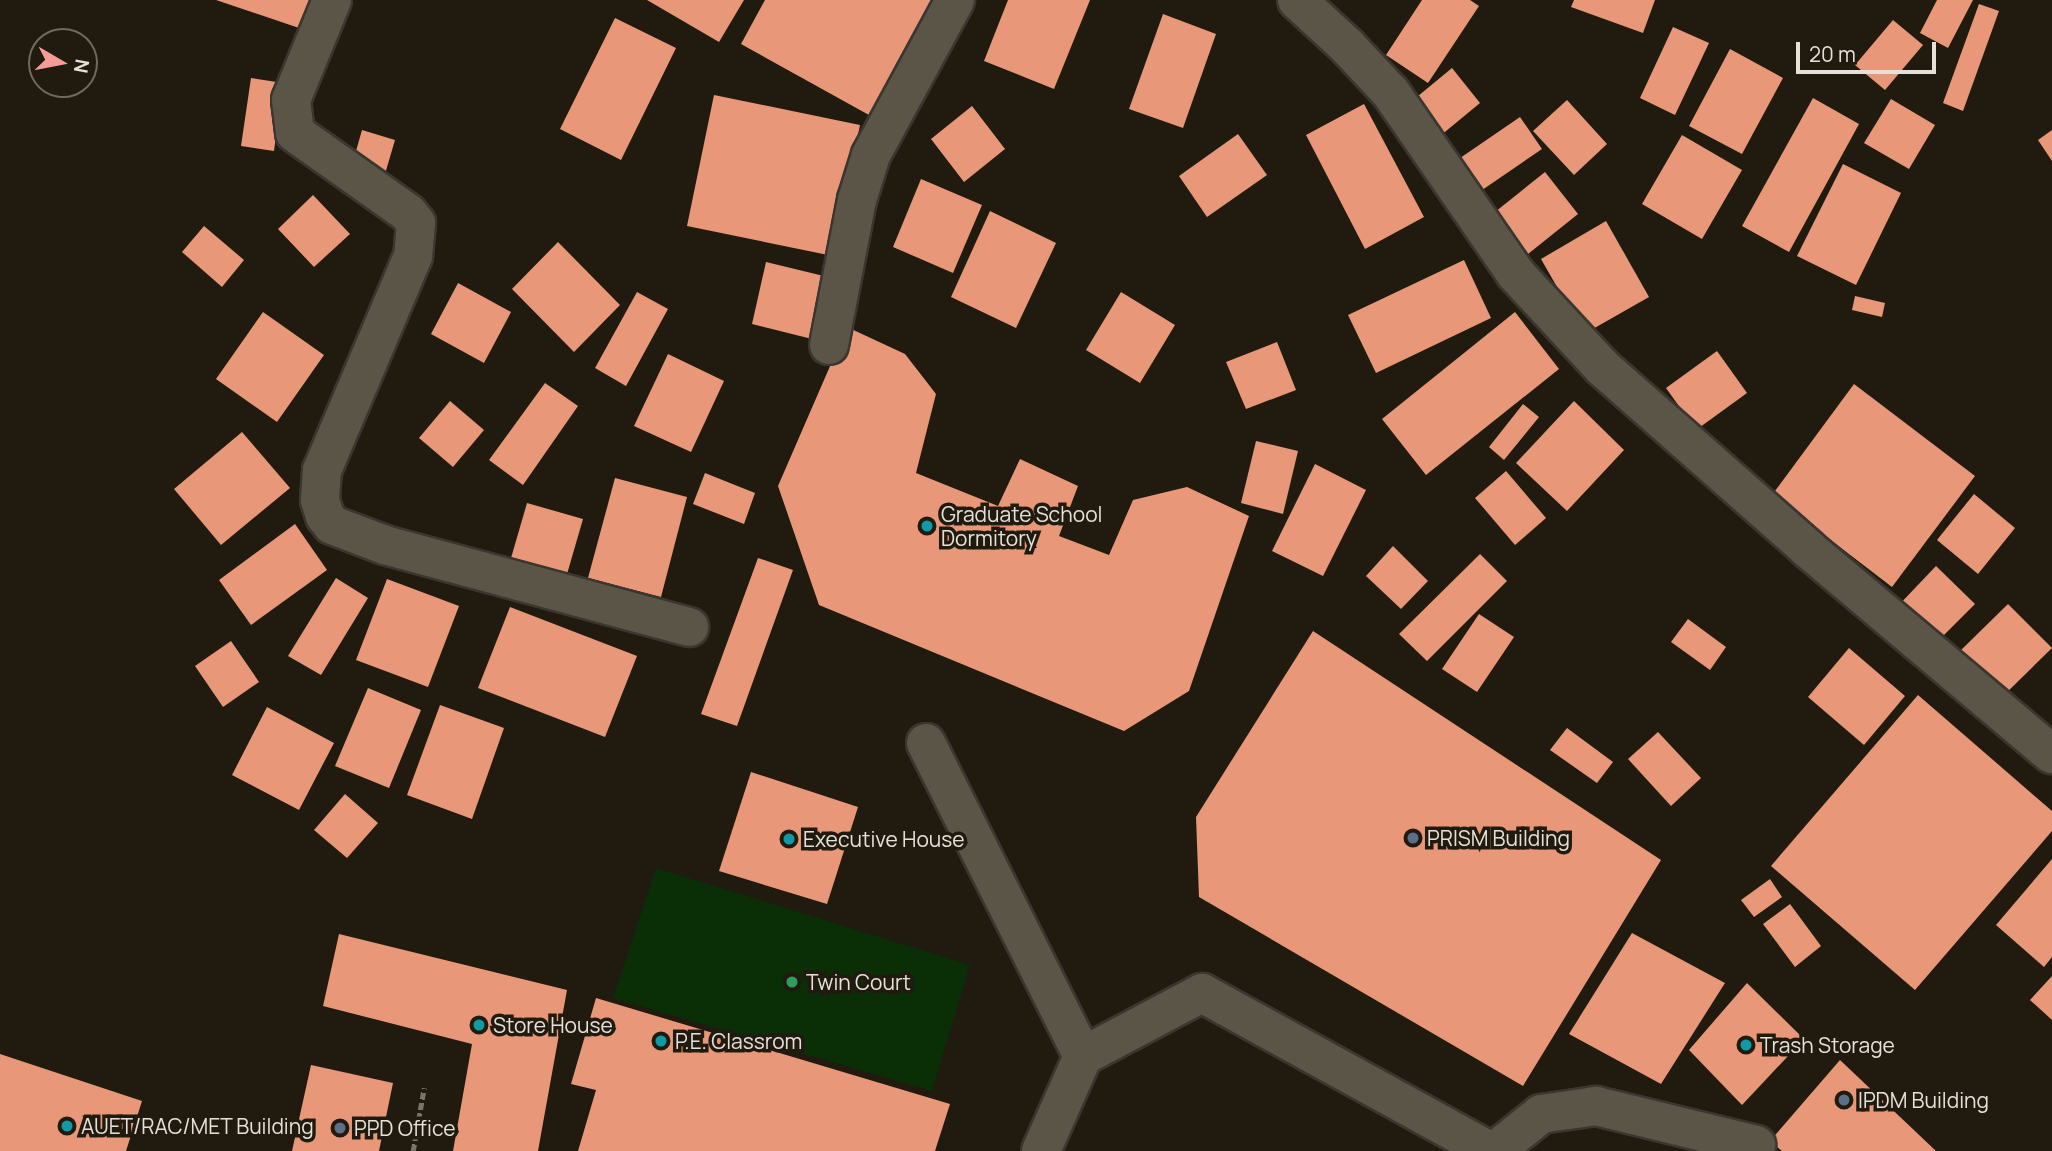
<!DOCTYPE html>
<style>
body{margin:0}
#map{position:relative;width:2052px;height:1151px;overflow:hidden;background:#211b0f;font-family:Manrope,sans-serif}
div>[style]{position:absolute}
.green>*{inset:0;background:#0a2e06}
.building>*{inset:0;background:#e89879}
.path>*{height:4.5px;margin-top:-2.25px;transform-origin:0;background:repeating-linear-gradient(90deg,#79746a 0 7px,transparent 0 10.5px)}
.roads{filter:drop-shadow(2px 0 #3a3630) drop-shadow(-2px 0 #3a3630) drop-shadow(0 2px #3a3630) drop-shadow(0 -2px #3a3630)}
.minor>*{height:38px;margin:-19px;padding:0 19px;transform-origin:19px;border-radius:19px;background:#5b5547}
.dots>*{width:19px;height:19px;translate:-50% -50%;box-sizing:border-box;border:4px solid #211b0f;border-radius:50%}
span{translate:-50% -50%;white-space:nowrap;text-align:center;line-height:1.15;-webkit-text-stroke:7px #211b0f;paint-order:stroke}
.poi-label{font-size:21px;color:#e5e1d9}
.left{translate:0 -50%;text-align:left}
.north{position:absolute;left:28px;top:28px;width:70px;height:70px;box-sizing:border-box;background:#211b0f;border:2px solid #6f6a60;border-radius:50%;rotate:100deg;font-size:19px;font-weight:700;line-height:28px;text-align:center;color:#e5e1d9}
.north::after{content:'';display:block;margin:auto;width:24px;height:32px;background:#f59c95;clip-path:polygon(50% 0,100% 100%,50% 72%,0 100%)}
.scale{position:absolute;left:1796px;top:42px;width:140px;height:32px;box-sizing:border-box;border:4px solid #e5e1d9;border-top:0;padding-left:9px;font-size:21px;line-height:24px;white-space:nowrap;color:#e5e1d9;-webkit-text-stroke:5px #211b0f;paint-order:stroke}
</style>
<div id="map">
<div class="green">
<div style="clip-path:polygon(656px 868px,970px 965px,932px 1091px,613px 998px)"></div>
</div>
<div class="building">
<div style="clip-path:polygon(216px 0,315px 0,305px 30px)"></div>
<div style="clip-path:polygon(647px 0,744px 0,719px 42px)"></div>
<div style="clip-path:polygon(765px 0,945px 0,878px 120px,741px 44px)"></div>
<div style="clip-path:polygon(1008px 0,1090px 0,1054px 89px,984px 61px)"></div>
<div style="clip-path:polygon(1422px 0,1470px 0,1479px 6px,1428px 83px,1386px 55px)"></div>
<div style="clip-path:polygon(1574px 0,1655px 0,1643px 33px,1571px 7px)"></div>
<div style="clip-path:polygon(1937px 0,1973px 0,1948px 48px,1920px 33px)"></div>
<div style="clip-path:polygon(1979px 4px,1999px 11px,1963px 111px,1943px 103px)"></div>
<div style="clip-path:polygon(1163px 14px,1216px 34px,1183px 128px,1129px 109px)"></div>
<div style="clip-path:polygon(615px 18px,676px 48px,621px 160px,560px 129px)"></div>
<div style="clip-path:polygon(1893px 20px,1923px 45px,1885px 90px,1855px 65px)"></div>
<div style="clip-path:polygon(1673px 27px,1709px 43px,1675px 115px,1640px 98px)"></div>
<div style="clip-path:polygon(1730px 49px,1783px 78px,1742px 154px,1689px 126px)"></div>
<div style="clip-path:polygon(1452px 68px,1480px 103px,1434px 141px,1406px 106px)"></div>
<div style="clip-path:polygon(251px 78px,283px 83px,274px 151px,241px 146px)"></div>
<div style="clip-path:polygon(714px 95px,860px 125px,833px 256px,687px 226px)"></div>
<div style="clip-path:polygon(1813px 98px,1859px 124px,1789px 252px,1742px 226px)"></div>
<div style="clip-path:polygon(1891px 99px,1935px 125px,1909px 169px,1864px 143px)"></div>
<div style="clip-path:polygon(1567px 100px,1607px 144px,1574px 175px,1533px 131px)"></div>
<div style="clip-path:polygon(1364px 104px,1424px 217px,1365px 249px,1306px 135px)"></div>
<div style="clip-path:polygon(972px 106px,1005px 149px,964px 182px,931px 139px)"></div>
<div style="clip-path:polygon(1520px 117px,1542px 149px,1469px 199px,1447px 167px)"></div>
<div style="clip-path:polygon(362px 130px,395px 140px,385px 174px,352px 165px)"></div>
<div style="clip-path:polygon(2052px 130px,2052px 161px,2038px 140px)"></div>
<div style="clip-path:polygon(1238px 134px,1267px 175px,1207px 217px,1179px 176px)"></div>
<div style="clip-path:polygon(1682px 135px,1742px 170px,1702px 239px,1642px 204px)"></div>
<div style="clip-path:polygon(1843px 164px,1901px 193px,1856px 285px,1797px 256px)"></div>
<div style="clip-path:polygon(1545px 172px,1578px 214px,1518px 262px,1485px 220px)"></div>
<div style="clip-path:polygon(921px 179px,982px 205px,953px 273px,893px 247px)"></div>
<div style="clip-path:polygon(313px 195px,350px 234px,314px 267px,278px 229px)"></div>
<div style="clip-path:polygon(990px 211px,1056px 243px,1016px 328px,951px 297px)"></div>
<div style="clip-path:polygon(1606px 221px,1649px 297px,1584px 334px,1541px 259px)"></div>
<div style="clip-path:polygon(204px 226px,244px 260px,222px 287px,182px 252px)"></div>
<div style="clip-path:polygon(558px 242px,620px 305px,574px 352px,512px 289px)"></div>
<div style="clip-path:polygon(1464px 260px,1491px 318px,1376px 373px,1348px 315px)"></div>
<div style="clip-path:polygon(766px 262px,832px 278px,816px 340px,752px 324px)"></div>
<div style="clip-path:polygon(458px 283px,511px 312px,484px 363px,431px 334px)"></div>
<div style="clip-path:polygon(637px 292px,668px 309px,626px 386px,595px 368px)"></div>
<div style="clip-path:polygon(1121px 292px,1175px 325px,1140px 383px,1086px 350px)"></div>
<div style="clip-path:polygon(1855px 296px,1885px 303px,1882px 317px,1852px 310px)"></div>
<div style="clip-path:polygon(263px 312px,324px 355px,277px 422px,216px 379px)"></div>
<div style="clip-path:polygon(1515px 312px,1559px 369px,1426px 475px,1382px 419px)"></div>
<div style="clip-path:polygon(847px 327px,905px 354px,936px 394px,916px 473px,998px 506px,1020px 459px,1078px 486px,1059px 536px,1109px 555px,1133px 500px,1187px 487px,1249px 516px,1189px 691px,1124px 731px,819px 605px,778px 486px)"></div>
<div style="clip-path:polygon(1277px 342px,1296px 390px,1246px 409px,1226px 362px)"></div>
<div style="clip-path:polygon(1717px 351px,1747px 393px,1696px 430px,1666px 388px)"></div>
<div style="clip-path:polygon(668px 354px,724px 381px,691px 452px,634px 426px)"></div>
<div style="clip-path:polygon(545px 383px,578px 406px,523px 485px,489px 460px)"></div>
<div style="clip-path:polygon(1854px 384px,1975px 476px,1892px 587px,1772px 495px)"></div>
<div style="clip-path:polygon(450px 401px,484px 430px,453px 467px,419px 438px)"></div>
<div style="clip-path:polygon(1574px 401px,1624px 450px,1567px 511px,1516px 463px)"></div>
<div style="clip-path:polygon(1523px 404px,1539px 417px,1504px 460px,1489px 447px)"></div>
<div style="clip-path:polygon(242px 432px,290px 488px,221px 545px,174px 489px)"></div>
<div style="clip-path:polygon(1256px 441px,1298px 451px,1283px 514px,1241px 503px)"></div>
<div style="clip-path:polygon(1315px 464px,1366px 490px,1323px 576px,1272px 551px)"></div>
<div style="clip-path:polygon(1506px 471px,1546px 518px,1515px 545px,1475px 498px)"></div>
<div style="clip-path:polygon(705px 473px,755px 493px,744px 524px,693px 504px)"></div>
<div style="clip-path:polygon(615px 478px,687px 497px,661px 597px,588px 578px)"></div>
<div style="clip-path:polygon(1974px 494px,2015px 528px,1978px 574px,1937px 540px)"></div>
<div style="clip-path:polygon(527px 503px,583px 519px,565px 581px,509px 565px)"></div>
<div style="clip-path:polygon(295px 524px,327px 570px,251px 625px,219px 580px)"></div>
<div style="clip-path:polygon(1393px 546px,1428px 581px,1401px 609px,1366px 576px)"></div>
<div style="clip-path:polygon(1480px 554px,1507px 581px,1427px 661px,1399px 634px)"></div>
<div style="clip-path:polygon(758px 558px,793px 570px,737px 726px,701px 714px)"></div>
<div style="clip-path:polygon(1936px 566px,1975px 604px,1934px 645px,1896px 608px)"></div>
<div style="clip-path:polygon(336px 578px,368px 598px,321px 675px,288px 656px)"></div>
<div style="clip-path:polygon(387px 579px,459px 606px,428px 687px,356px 660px)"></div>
<div style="clip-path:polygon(2008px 604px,2052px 648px,2001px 698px,1957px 654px)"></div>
<div style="clip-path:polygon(510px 607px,637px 656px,605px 737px,478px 688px)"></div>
<div style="clip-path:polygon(1479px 614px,1514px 637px,1477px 692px,1442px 669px)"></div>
<div style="clip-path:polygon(1688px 619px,1726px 647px,1710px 670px,1671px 642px)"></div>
<div style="clip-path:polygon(1313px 631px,1661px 860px,1523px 1086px,1199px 897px,1196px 817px)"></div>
<div style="clip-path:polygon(231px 641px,259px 682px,223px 707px,195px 666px)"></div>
<div style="clip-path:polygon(1849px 648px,1905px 696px,1864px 745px,1808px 697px)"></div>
<div style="clip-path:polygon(368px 688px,421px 710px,389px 788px,335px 766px)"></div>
<div style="clip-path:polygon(1918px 695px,2052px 811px,2052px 831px,1915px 990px,1771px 866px)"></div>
<div style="clip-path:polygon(440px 705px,504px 728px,472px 819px,407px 795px)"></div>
<div style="clip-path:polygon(267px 707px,334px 743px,299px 810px,232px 775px)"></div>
<div style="clip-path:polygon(1567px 728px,1613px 762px,1597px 783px,1550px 750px)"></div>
<div style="clip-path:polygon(1658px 732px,1701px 778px,1671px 806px,1628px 759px)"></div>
<div style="clip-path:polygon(751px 772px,858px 807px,827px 904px,719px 871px)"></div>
<div style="clip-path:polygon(345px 794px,378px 823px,347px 858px,314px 830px)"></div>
<div style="clip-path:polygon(2052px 859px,2052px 957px,2044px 967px,1996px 925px)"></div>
<div style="clip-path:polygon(1770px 879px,1782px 897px,1754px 917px,1741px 900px)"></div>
<div style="clip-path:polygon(1790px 904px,1821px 946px,1795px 967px,1763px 924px)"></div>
<div style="clip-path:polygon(1632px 933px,1725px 983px,1661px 1084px,1569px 1034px)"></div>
<div style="clip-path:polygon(339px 934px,567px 990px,538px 1151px,453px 1151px,472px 1044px,323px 1006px)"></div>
<div style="clip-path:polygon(2052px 976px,2052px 1020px,2030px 1000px)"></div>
<div style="clip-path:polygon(1747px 983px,1804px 1039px,1742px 1105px,1689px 1050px)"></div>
<div style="clip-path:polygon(596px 998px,950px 1104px,935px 1151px,578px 1151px,596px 1090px,571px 1084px)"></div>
<div style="clip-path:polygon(0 1054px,142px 1101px,126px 1151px,0 1151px)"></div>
<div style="clip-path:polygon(1840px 1060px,1936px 1151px,1782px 1151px,1770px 1141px)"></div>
<div style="clip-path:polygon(311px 1065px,393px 1083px,379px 1151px,292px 1151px)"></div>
</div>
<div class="path">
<div style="left:413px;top:1151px;width:64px;rotate:-80.1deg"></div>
</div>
<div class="roads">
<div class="minor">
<div style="left:332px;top:0;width:108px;rotate:112.3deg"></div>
<div style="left:291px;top:100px;width:33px;rotate:83deg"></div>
<div style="left:295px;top:133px;width:138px;rotate:35.3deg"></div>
<div style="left:408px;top:213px;width:13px;rotate:51deg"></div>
<div style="left:416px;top:223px;width:33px;rotate:95deg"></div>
<div style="left:413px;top:256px;width:233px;rotate:113deg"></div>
<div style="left:322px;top:470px;width:30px;rotate:94deg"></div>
<div style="left:320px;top:500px;width:17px;rotate:73deg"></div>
<div style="left:325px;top:516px;width:11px;rotate:52deg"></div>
<div style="left:332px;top:525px;width:57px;rotate:20.7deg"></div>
<div style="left:385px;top:545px;width:315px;rotate:15.1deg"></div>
<div style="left:1297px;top:0;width:68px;rotate:42.6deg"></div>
<div style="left:1347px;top:46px;width:64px;rotate:46.9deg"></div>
<div style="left:1391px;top:93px;width:219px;rotate:55.4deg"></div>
<div style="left:1515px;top:273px;width:128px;rotate:47.2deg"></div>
<div style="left:1602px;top:367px;width:273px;rotate:41.4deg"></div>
<div style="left:1807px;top:548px;width:320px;rotate:40.1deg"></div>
<div style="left:829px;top:345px;width:148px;rotate:-79.1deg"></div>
<div style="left:857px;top:200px;width:47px;rotate:-72.7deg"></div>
<div style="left:871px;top:155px;width:176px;rotate:-61.5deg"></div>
<div style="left:926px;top:743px;width:350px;rotate:63.4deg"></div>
<div style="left:1041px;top:1151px;width:104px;rotate:-66.1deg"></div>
<div style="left:1083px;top:1056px;width:135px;rotate:-27.9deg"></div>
<div style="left:1202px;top:993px;width:328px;rotate:28.8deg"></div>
<div style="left:1495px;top:1151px;width:59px;rotate:-38.8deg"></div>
<div style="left:1541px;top:1114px;width:56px;rotate:-8.3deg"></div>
<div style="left:1596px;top:1106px;width:165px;rotate:13.7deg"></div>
</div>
</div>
<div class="dots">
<div style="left:927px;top:526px;background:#0f9aa8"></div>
<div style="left:1413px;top:838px;background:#5c6f8a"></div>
<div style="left:789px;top:839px;background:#0f9aa8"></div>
<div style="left:792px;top:982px;background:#2e9e5b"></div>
<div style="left:479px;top:1025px;background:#0f9aa8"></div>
<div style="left:661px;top:1041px;background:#0f9aa8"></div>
<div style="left:1746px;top:1045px;background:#0f9aa8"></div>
<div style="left:1844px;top:1100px;background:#5c6f8a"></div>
<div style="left:67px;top:1126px;background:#0f9aa8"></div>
<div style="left:340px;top:1128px;background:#5c6f8a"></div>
</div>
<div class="poi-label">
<span class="left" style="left:941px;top:526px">Graduate School<br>Dormitory</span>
<span class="left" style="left:1427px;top:838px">PRISM Building</span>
<span class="left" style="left:803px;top:839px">Executive House</span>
<span class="left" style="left:806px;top:982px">Twin Court</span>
<span class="left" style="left:493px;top:1025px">Store House</span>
<span class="left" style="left:675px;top:1041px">P.E. Classrom</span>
<span class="left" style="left:1760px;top:1045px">Trash Storage</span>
<span class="left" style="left:1858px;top:1100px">IPDM Building</span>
<span class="left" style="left:81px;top:1126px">AUET/RAC/MET Building</span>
<span class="left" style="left:354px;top:1128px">PPD Office</span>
</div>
<div class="north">N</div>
<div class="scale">20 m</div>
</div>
